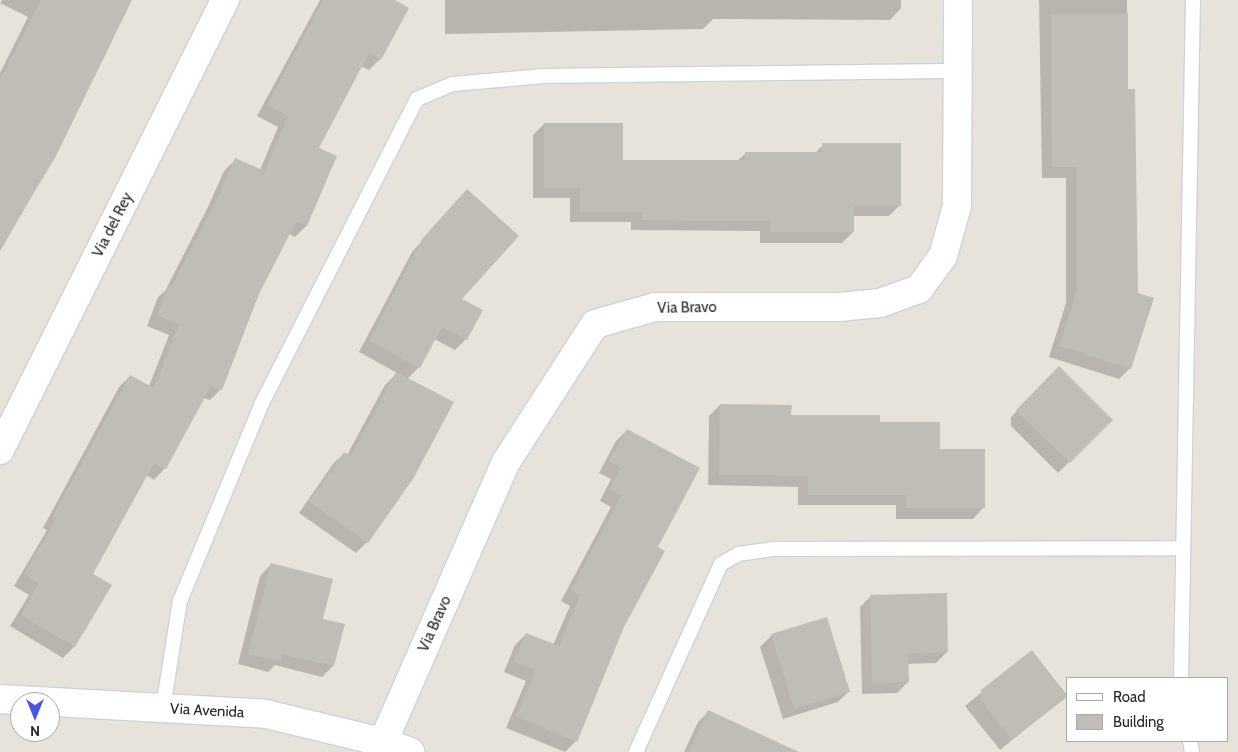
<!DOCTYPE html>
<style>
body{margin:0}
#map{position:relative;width:1238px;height:752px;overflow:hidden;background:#e8e3da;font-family:Cabin,sans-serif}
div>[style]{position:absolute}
.shadow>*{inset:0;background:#0003}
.building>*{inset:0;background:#c0bdb6}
.roads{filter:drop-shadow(1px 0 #cfd0de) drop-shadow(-1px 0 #cfd0de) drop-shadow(0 1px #cfd0de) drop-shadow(0 -1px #cfd0de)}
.service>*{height:14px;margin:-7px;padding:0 7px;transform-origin:7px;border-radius:7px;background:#fff}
.minor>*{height:28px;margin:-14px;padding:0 14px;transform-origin:14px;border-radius:14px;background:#fff}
span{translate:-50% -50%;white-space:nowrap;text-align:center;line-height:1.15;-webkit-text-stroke:4px #fff;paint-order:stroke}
.street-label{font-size:15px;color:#272727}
.legend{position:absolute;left:1066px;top:677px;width:162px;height:65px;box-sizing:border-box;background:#fff;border:1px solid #a9a9a9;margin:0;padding:6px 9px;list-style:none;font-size:15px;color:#272727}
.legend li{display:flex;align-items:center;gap:10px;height:25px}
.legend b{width:25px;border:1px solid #a9a9a9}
.north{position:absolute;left:10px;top:692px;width:50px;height:50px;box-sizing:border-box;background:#fff;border:1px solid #a9a9a9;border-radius:50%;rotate:180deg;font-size:14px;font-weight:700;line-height:20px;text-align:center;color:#272727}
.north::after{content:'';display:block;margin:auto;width:18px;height:22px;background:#4955e5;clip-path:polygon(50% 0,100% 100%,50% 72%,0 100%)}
</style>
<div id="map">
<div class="shadow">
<div style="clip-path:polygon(2px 0,131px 0,55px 156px,0 251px,0 73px,28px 17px,0 3px)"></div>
<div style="clip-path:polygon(320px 0,392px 0,380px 59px,369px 70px,361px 66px,317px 149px,335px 156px,306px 226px,295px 237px,289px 234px,258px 293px,221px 389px,210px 400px,203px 398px,165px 468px,154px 480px,146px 475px,91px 574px,110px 585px,74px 647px,63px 658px,10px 626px,29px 595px,14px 586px,47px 530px,43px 528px,119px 387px,130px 376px,149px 386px,169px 335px,147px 326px,158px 297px,165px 291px,208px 207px,224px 171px,235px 160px,260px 170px,278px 127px,257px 116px)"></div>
<div style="clip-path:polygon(445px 0,901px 0,901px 8px,890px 20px,713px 19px,703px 29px,445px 34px)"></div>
<div style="clip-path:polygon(1039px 0,1127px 0,1130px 368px,1119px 379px,1049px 357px,1066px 303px,1066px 178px,1042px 178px)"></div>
<div style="clip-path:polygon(544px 124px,621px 161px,737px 161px,745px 154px,814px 154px,823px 145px,900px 205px,889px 216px,853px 216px,853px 232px,842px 243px,760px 243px,760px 231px,631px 230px,631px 222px,570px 222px,570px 198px,533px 198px,533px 135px)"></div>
<div style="clip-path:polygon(457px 202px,460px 300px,466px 339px,455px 350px,434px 339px,419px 367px,407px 379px,367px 542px,356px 553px,299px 513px,333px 464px,344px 453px,347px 455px,385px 385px,397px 373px,359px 352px,412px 252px)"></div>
<div style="clip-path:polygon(1059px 368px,1111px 420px,1058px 473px,1011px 426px,1011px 417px)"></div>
<div style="clip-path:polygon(720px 405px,790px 416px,878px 423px,984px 507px,973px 519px,896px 519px,896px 505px,798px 505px,798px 487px,708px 485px,709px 416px)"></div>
<div style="clip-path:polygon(627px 430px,656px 548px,576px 741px,565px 752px,506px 728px,526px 681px,504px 672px,515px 645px,526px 634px,553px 645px,570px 606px,561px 601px,611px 507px,600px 501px,611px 479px,599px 473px,616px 441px)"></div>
<div style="clip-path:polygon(271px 564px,322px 620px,343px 625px,333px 666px,322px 677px,275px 665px,268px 672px,238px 664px,260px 576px)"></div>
<div style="clip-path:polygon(871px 596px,947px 652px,936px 663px,907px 664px,908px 682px,897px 693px,862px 694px,860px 607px)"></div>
<div style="clip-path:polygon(826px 619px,849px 691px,838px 702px,783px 719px,760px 647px,771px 636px)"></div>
<div style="clip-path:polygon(1032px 651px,1067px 695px,1000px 750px,965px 706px)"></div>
<div style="clip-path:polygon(709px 711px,784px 752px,684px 752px,698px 722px)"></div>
</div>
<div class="building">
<div style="clip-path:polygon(41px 0,132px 0,56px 156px,0 249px,0 80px)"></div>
<div style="clip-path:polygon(323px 0,395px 0,409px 8px,381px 60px,369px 53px,319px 148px,337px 156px,307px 226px,296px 222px,259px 294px,222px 390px,211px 386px,166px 469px,154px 463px,93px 574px,112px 585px,75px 647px,21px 615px,39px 583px,24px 574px,57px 518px,53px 516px,130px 375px,154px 388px,179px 324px,157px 315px,169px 285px,172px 286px,219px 195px,235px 158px,265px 171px,288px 116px,267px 105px)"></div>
<div style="clip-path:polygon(1051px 14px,1128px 14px,1128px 89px,1135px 89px,1138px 293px,1154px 298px,1131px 369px,1059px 346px,1077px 291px,1077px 167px,1052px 167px)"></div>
<div style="clip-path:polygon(544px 123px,623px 123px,623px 160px,745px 160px,745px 152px,822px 152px,822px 143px,901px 143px,901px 206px,854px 206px,854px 232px,770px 232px,770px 221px,642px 220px,642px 212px,580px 212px,580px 188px,544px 188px)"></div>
<div style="clip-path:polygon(467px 189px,519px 236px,462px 299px,483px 310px,467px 340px,442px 327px,420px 368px,369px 341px,422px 239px)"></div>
<div style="clip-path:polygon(1059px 366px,1113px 420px,1070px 463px,1016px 410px)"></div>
<div style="clip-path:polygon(396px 372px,454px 402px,413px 479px,368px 543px,309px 502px,344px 452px,351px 456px)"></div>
<div style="clip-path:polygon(720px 404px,792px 405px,791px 415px,880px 415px,880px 422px,940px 422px,940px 449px,985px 449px,985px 508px,906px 508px,906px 495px,808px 495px,808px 476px,719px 475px)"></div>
<div style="clip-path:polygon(627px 429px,700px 468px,658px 547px,665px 551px,624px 627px,577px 742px,516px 716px,536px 670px,514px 661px,526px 633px,559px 646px,580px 595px,571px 590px,621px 496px,610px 489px,621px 468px,609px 461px)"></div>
<div style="clip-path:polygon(271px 563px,333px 579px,323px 619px,345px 624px,334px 666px,282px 654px,281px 661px,248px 654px)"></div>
<div style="clip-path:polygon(947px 593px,948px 652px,908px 654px,909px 682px,872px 683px,870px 595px)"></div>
<div style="clip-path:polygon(827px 617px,850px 692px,794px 709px,771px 634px)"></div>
<div style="clip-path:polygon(1032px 650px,1067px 697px,1012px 740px,981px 700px,981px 690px)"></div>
<div style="clip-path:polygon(708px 710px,799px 752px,689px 752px)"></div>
</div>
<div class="roads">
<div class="service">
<div style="left:1181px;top:678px;width:678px;rotate:-88.99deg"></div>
<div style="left:163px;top:708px;width:108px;rotate:-81deg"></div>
<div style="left:180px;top:601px;width:214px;rotate:-67.5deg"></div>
<div style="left:262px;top:403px;width:341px;rotate:-63deg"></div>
<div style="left:417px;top:99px;width:39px;rotate:-23deg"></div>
<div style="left:453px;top:84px;width:91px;rotate:-5deg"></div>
<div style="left:544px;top:76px;width:414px;rotate:-0.7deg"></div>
<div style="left:1190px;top:741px;width:11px;rotate:80deg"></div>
<div style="left:636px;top:752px;width:206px;rotate:-65.7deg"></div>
<div style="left:721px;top:564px;width:20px;rotate:-30deg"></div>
<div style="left:738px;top:554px;width:35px;rotate:-8deg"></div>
<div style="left:773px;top:549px;width:410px;rotate:-0.1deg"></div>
</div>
<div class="minor">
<div style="left:0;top:450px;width:503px;rotate:-63.43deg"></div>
<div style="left:0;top:699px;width:266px;rotate:3.2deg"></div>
<div style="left:266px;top:714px;width:120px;rotate:13.5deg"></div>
<div style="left:383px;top:742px;width:29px;rotate:20deg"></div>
<div style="left:383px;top:742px;width:306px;rotate:-66.3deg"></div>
<div style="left:506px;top:462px;width:164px;rotate:-57.2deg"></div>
<div style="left:595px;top:324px;width:62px;rotate:-15.8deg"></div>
<div style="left:655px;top:307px;width:184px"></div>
<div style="left:839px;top:307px;width:41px;rotate:-5.6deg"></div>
<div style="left:880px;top:303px;width:41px;rotate:-19.7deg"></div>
<div style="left:919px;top:289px;width:41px;rotate:-54deg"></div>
<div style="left:943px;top:256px;width:52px;rotate:-74.4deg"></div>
<div style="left:957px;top:206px;width:206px;rotate:-89.7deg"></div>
</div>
</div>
<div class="street-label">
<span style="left:113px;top:225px;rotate:-63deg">Via del Rey</span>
<span style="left:687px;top:308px;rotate:-1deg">Via Bravo</span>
<span style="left:435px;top:624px;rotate:-66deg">Via Bravo</span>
<span style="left:207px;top:711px;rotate:3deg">Via Avenida</span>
</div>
<ul class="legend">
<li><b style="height:6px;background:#fff"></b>Road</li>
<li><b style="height:14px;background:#c0bdb6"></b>Building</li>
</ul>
<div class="north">N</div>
</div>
